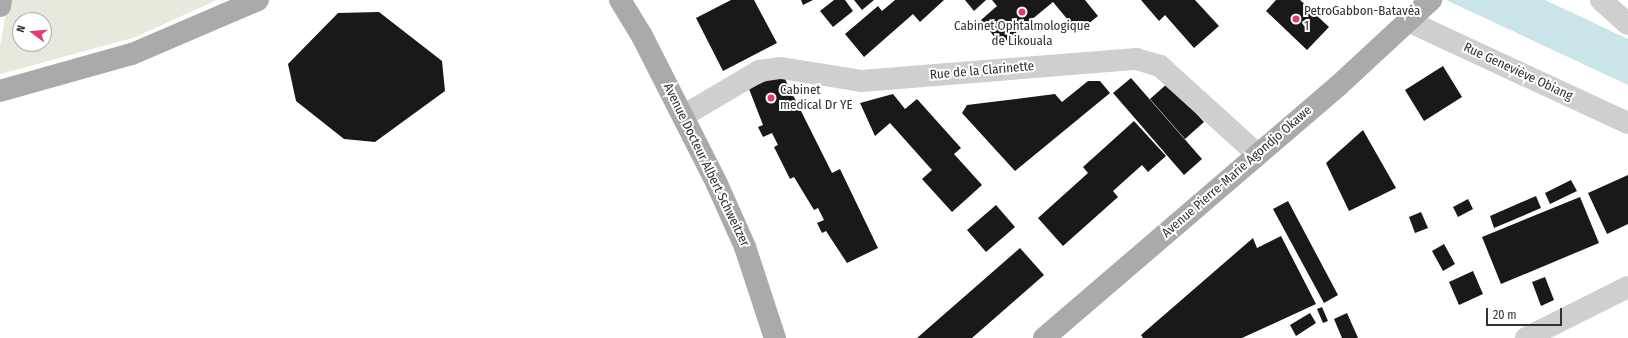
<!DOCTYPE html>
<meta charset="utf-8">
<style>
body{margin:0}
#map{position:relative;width:1628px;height:338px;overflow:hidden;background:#fff;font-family:"Fira Sans Condensed",sans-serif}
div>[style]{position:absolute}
.green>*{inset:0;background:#e6e9dc}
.water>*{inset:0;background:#c9e5e9}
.building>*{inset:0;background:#191919}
.minor>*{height:22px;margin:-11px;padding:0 11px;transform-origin:11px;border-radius:11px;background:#cfcfcf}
.major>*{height:22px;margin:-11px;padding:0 11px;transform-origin:11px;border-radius:11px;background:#aaa}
.dots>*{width:11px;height:11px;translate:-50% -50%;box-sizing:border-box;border:2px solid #fff;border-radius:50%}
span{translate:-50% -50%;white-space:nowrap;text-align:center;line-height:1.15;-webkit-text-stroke:4px #fff;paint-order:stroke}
.poi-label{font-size:13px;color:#323232}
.left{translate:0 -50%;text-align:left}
.street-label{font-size:13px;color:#323232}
.north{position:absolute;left:12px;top:12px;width:40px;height:40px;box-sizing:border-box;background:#fff;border:1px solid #adadad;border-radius:50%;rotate:286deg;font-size:11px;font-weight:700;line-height:16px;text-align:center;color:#323232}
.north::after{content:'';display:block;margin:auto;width:14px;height:18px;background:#e23b70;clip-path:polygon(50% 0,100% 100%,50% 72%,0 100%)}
.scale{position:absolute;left:1486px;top:308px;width:76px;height:18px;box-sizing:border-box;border:2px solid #323232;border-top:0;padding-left:5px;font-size:12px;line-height:14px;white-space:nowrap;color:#323232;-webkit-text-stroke:3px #fff;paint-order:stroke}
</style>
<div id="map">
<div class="green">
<div style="clip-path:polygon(evenodd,8px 0,217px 0,133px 38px,0 74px,0 46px,8px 0,20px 20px,44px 20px,44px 44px,20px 44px,20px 20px)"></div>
</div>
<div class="water">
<div style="clip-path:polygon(1446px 0,1545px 0,1628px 39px,1628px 85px)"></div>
</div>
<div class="building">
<div style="clip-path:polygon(731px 0,754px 0,777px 43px,723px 71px,696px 18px)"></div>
<div style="clip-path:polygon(801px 0,813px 0,803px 5px)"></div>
<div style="clip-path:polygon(834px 0,845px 0,853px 11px,833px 27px,820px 11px)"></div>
<div style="clip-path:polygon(854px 0,874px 0,862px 10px)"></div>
<div style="clip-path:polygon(895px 0,944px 0,920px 22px,913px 14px,864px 57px,845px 34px,878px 6px,882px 11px)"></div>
<div style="clip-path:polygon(965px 0,986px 0,974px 11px)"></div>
<div style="clip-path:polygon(992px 0,1085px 0,1098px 16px,1078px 32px,1053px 2px,1001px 45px,981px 20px,997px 6px)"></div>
<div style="clip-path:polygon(1141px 0,1195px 0,1219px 26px,1194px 48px,1165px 15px,1159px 21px)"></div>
<div style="clip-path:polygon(1276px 0,1300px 0,1329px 27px,1307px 50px,1266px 11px)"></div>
<div style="clip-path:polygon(379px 12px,442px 61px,445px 91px,375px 142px,344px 139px,296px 101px,288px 64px,338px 13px)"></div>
<div style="clip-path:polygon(1443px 66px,1462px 97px,1424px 121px,1405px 90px)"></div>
<div style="clip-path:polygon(782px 73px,832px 173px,840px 169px,878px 248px,847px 263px,826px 231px,822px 233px,817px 223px,824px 220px,818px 208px,814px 210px,794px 177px,790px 179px,774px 147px,778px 145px,772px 133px,763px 137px,758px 127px,763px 125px,749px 89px)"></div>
<div style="clip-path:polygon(1131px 78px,1202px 159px,1184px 175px,1113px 93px)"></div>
<div style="clip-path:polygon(1088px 81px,1100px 81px,1110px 93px,1015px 171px,962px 113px,967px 105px,1055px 94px,1062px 102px)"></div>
<div style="clip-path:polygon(1168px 83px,1204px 122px,1185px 139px,1150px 99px)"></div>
<div style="clip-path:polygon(893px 94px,905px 109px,917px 99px,961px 148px,954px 154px,982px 185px,952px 212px,922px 179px,932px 170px,890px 123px,875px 136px,860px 103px)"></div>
<div style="clip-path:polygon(1134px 121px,1166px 156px,1148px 172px,1142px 165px,1113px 191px,1118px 197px,1063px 246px,1038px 218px,1088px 173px,1083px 167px)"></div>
<div style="clip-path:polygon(1363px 130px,1396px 188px,1349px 211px,1326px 163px)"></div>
<div style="clip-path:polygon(1628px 175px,1628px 224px,1607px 234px,1588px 193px)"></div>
<div style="clip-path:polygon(1571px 180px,1577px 191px,1550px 204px,1545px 193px)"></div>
<div style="clip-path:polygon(1536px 196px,1541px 208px,1494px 228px,1490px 216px)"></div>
<div style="clip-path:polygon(1580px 197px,1599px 243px,1501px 284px,1482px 237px)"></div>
<div style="clip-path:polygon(1468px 199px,1473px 209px,1458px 217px,1453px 207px)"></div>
<div style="clip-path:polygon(1288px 201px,1338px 295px,1324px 303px,1273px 209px)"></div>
<div style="clip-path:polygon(996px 205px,1015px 227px,986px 252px,967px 230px)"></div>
<div style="clip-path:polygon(1421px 212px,1428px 228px,1415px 233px,1409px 217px)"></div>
<div style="clip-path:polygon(1281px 236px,1316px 304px,1242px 338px,1143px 338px,1141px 335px,1253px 238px,1257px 248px)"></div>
<div style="clip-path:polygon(1444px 244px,1455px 264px,1443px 271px,1432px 251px)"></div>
<div style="clip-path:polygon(1020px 248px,1044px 275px,972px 338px,917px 338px)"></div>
<div style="clip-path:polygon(1473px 271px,1483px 294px,1459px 305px,1449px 282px)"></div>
<div style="clip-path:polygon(1545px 277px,1554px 300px,1541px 306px,1532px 282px)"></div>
<div style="clip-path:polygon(1322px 307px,1328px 321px,1323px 323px,1317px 309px)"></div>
<div style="clip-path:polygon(1310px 313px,1316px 323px,1296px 336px,1290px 325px)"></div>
<div style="clip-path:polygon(1347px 313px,1358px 338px,1342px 338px,1334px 319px)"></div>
</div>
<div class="minor">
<div style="left:1601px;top:0;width:36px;rotate:42deg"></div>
<div style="left:1408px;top:21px;width:242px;rotate:24.9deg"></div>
<div style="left:683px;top:116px;width:88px;rotate:-30.6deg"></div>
<div style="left:759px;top:71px;width:22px;rotate:-8deg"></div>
<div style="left:781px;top:68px;width:81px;rotate:9.2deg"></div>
<div style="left:861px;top:81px;width:276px;rotate:-4.6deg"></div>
<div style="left:1136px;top:59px;width:25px;rotate:16deg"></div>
<div style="left:1160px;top:66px;width:132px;rotate:42.2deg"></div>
<div style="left:1526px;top:338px;width:114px;rotate:-26.6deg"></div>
</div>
<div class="major">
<div style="left:620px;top:0;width:42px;rotate:58.6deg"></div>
<div style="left:642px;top:36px;width:166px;rotate:63.1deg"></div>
<div style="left:717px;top:184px;width:69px;rotate:66deg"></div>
<div style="left:745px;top:247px;width:96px;rotate:71.8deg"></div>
<div style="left:0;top:6px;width:6px;rotate:-81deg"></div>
<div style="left:0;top:91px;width:137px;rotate:-15.7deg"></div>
<div style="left:132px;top:54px;width:137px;rotate:-23.2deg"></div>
<div style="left:1044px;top:338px;width:387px;rotate:-40.6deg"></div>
<div style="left:1338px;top:86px;width:127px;rotate:-42.8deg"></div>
</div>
<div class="dots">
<div style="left:1022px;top:12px;background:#e23b70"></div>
<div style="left:1296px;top:19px;background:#e23b70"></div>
<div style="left:771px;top:98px;background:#e23b70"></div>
</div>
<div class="poi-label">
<span class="left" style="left:1304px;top:19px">PetroGabbon-Batavéa<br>1</span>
<span style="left:1022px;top:34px">Cabinet Ophtalmologique<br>de Likouala</span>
<span class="left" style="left:780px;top:98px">Cabinet<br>medical Dr YE</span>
</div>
<div class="street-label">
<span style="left:982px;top:71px;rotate:-5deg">Rue de la Clarinette</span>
<span style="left:1518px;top:72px;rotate:25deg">Rue Geneviève Obiang</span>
<span style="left:706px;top:165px;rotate:64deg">Avenue Docteur Albert Schweitzer</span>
<span style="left:1237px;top:172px;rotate:-41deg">Avenue Pierre-Marie Agondjo Okawe</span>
</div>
<div class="north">N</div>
<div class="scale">20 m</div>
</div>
